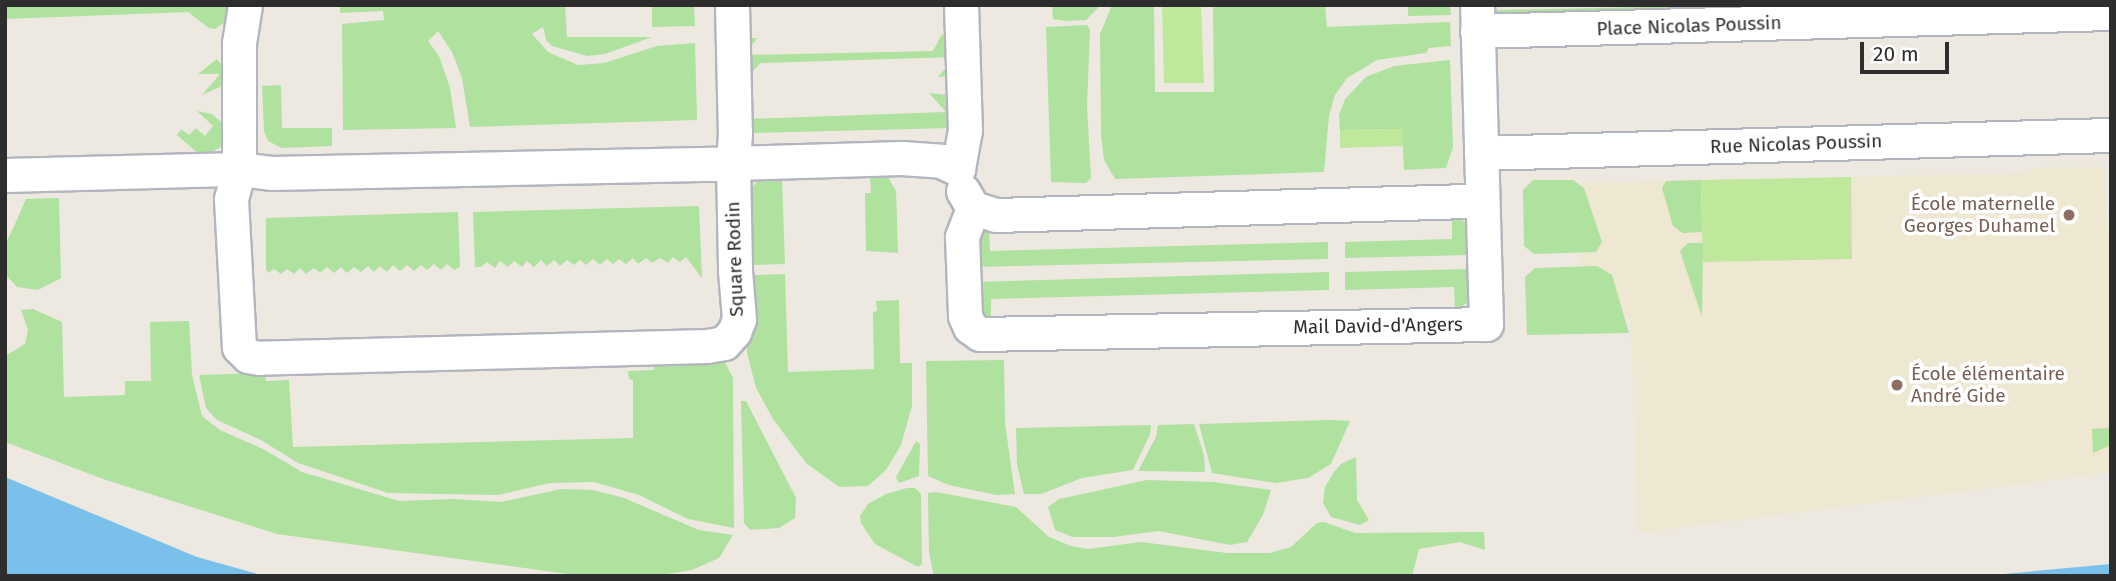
<!DOCTYPE html>
<meta charset="utf-8">
<style>
body{margin:0}
#map{position:relative;width:2116px;height:581px;overflow:hidden;background:#eee9e0;font-family:"Fira Sans",sans-serif}
div>[style]{position:absolute}
.education>*{inset:0;background:#eee7d1}
.green>*{inset:0;background:#afe19f}
.pitch>*{inset:0;background:#c0e89c}
.water>*{inset:0;background:#79c1ea}
.roads{filter:drop-shadow(2px 0 #b3b5bf) drop-shadow(-2px 0 #b3b5bf) drop-shadow(0 2px #b3b5bf) drop-shadow(0 -2px #b3b5bf)}
.street>*{height:33px;margin:-16.5px;padding:0 16.5px;transform-origin:16.5px;border-radius:16.5px;background:#fff}
.dots>*{width:19px;height:19px;translate:-50% -50%;box-sizing:border-box;border:4px solid #fff;border-radius:50%}
span{translate:-50% -50%;white-space:nowrap;text-align:center;line-height:1.15;-webkit-text-stroke:7px #fff;paint-order:stroke}
.street-label{font-size:19px;color:#2d2d2d}
.education-label{font-size:19px;color:#785e54}
.right{translate:-100% -50%;text-align:right}
.left{translate:0 -50%;text-align:left}
.frame{position:absolute;inset:0;border:7px solid #2d2d2d;pointer-events:none}
.scale{position:absolute;left:1860px;top:42px;width:89px;height:32px;box-sizing:border-box;border:4px solid #2d2d2d;border-top:0;padding-left:9px;font-size:21px;line-height:24px;white-space:nowrap;color:#2d2d2d;-webkit-text-stroke:5px #fff;paint-order:stroke}
</style>
<div id="map">
<div class="education">
<div style="clip-path:polygon(2102px 167px,2111px 263px,2111px 472px,1638px 533px,1631px 316px,1580px 316px,1577px 183px,2030px 173px,2031px 168px)"></div>
</div>
<div class="green">
<div style="clip-path:polygon(5px 5px,232px 5px,228px 20px,215px 29px,209px 28px,188px 12px,5px 19px)"></div>
<div style="clip-path:polygon(340px 5px,565px 5px,567px 37px,652px 37px,605px 54px,587px 56px,552px 46px,546px 40px,543px 27px,532px 34px,548px 52px,578px 65px,604px 63px,657px 46px,695px 43px,697px 120px,470px 127px,462px 78px,452px 52px,438px 31px,428px 41px,439px 56px,450px 88px,456px 128px,343px 130px,342px 24px,384px 20px,383px 11px,340px 13px)"></div>
<div style="clip-path:polygon(652px 5px,694px 5px,695px 26px,652px 27px)"></div>
<div style="clip-path:polygon(1052px 5px,1101px 5px,1086px 20px,1065px 21px,1053px 19px)"></div>
<div style="clip-path:polygon(1112px 5px,1154px 5px,1155px 92px,1214px 92px,1213px 5px,1325px 5px,1327px 27px,1450px 22px,1451px 46px,1429px 48px,1426px 53px,1377px 60px,1347px 78px,1335px 95px,1329px 116px,1324px 172px,1115px 179px,1104px 160px,1101px 135px,1100px 34px)"></div>
<div style="clip-path:polygon(1408px 5px,1450px 5px,1451px 15px,1408px 16px)"></div>
<div style="clip-path:polygon(1488px 5px,1495px 5px,1494px 10px,1736px 5px,1734px 9px,1497px 16px)"></div>
<div style="clip-path:polygon(1087px 25px,1090px 30px,1087px 106px,1091px 178px,1086px 183px,1051px 182px,1046px 27px)"></div>
<div style="clip-path:polygon(942px 34px,956px 42px,959px 49px,956px 72px,950px 76px,938px 77px,955px 57px,761px 63px,743px 81px,741px 45px,746px 38px,757px 38px,745px 55px,933px 51px)"></div>
<div style="clip-path:polygon(217px 59px,226px 71px,220px 87px,202px 95px,220px 74px,198px 74px)"></div>
<div style="clip-path:polygon(1450px 60px,1453px 147px,1446px 168px,1404px 170px,1402px 129px,1340px 130px,1339px 115px,1345px 99px,1366px 77px,1394px 66px)"></div>
<div style="clip-path:polygon(281px 85px,282px 128px,332px 128px,332px 146px,282px 148px,268px 141px,264px 131px,262px 86px)"></div>
<div style="clip-path:polygon(929px 93px,949px 95px,952px 128px,755px 133px,749px 129px,745px 119px,946px 112px)"></div>
<div style="clip-path:polygon(197px 111px,212px 114px,221px 122px,224px 135px,220px 148px,201px 156px,177px 135px,181px 129px,189px 135px,196px 128px,205px 136px,213px 126px)"></div>
<div style="clip-path:polygon(870px 176px,888px 177px,896px 191px,898px 253px,866px 251px,865px 193px,871px 193px)"></div>
<div style="clip-path:polygon(782px 178px,785px 264px,753px 265px,751px 197px,753px 186px,760px 179px)"></div>
<div style="clip-path:polygon(1533px 180px,1573px 180px,1584px 188px,1602px 242px,1596px 252px,1534px 254px,1524px 246px,1523px 190px)"></div>
<div style="clip-path:polygon(1701px 180px,1702px 232px,1683px 233px,1673px 226px,1662px 188px,1666px 181px)"></div>
<div style="clip-path:polygon(59px 198px,61px 278px,38px 290px,17px 287px,5px 274px,5px 245px,15px 224px,26px 199px)"></div>
<div style="clip-path:polygon(699px 206px,702px 278px,686px 257px,680px 262px,673px 257px,668px 263px,660px 258px,652px 263px,646px 258px,638px 264px,633px 258px,626px 264px,619px 259px,613px 264px,607px 259px,600px 265px,593px 259px,586px 265px,580px 260px,574px 265px,567px 260px,560px 266px,554px 260px,547px 266px,541px 260px,534px 267px,527px 261px,522px 267px,514px 261px,508px 267px,500px 261px,495px 268px,487px 262px,481px 267px,475px 267px,473px 212px)"></div>
<div style="clip-path:polygon(458px 212px,460px 267px,454px 270px,447px 264px,441px 270px,434px 264px,427px 270px,421px 265px,414px 271px,407px 265px,400px 271px,393px 265px,387px 272px,380px 266px,374px 272px,368px 266px,361px 272px,354px 267px,347px 273px,341px 267px,334px 273px,327px 267px,320px 273px,314px 268px,306px 274px,300px 268px,294px 274px,287px 269px,281px 274px,274px 269px,268px 273px,266px 269px,266px 218px)"></div>
<div style="clip-path:polygon(1452px 214px,1467px 223px,1470px 255px,1345px 258px,1345px 242px,1452px 239px)"></div>
<div style="clip-path:polygon(989px 227px,990px 251px,1328px 242px,1328px 259px,975px 267px,976px 235px)"></div>
<div style="clip-path:polygon(1688px 243px,1703px 243px,1702px 317px,1680px 251px)"></div>
<div style="clip-path:polygon(1597px 266px,1612px 275px,1629px 333px,1527px 335px,1525px 277px,1535px 268px)"></div>
<div style="clip-path:polygon(1470px 269px,1469px 302px,1455px 310px,1454px 287px,1345px 290px,1345px 272px)"></div>
<div style="clip-path:polygon(1329px 272px,1329px 290px,991px 299px,991px 322px,979px 316px,975px 282px)"></div>
<div style="clip-path:polygon(785px 274px,788px 372px,874px 369px,873px 312px,877px 311px,876px 301px,899px 300px,900px 363px,912px 363px,912px 406px,901px 445px,886px 470px,868px 486px,839px 487px,806px 463px,773px 419px,756px 388px,747px 353px,747px 345px,754px 334px,753px 275px)"></div>
<div style="clip-path:polygon(33px 309px,62px 322px,64px 397px,125px 395px,125px 381px,151px 381px,150px 322px,189px 321px,192px 375px,202px 416px,220px 430px,265px 450px,302px 472px,399px 501px,455px 499px,501px 502px,561px 489px,593px 490px,624px 498px,699px 530px,733px 535px,719px 558px,692px 570px,655px 576px,575px 575px,277px 534px,106px 480px,5px 442px,5px 356px,25px 344px,28px 330px,21px 310px)"></div>
<div style="clip-path:polygon(724px 360px,733px 378px,734px 528px,688px 519px,639px 495px,594px 482px,550px 483px,498px 495px,388px 493px,298px 463px,261px 440px,217px 420px,206px 408px,199px 375px,265px 373px,266px 381px,289px 380px,293px 447px,633px 438px,633px 380px,629px 379px,628px 371px,654px 370px,655px 362px)"></div>
<div style="clip-path:polygon(1004px 360px,1005px 423px,1015px 494px,996px 495px,949px 485px,928px 476px,926px 361px)"></div>
<div style="clip-path:polygon(741px 401px,746px 401px,796px 498px,795px 518px,779px 528px,750px 530px,744px 523px)"></div>
<div style="clip-path:polygon(1330px 420px,1350px 421px,1331px 464px,1308px 478px,1276px 483px,1212px 473px,1199px 424px)"></div>
<div style="clip-path:polygon(1194px 424px,1204px 455px,1205px 472px,1138px 471px,1156px 437px,1158px 425px)"></div>
<div style="clip-path:polygon(1151px 425px,1150px 434px,1133px 470px,1082px 478px,1041px 494px,1024px 494px,1017px 465px,1016px 428px)"></div>
<div style="clip-path:polygon(2111px 428px,2111px 445px,2093px 453px,2092px 429px)"></div>
<div style="clip-path:polygon(916px 441px,920px 444px,919px 476px,899px 483px,896px 477px)"></div>
<div style="clip-path:polygon(1356px 457px,1357px 500px,1369px 520px,1360px 525px,1331px 517px,1323px 503px,1325px 487px,1334px 472px,1341px 464px)"></div>
<div style="clip-path:polygon(1147px 480px,1213px 482px,1271px 490px,1263px 515px,1247px 542px,1230px 545px,1159px 531px,1113px 537px,1073px 537px,1055px 530px,1048px 507px,1059px 499px)"></div>
<div style="clip-path:polygon(907px 488px,915px 488px,921px 494px,922px 564px,918px 567px,875px 544px,861px 523px,860px 516px,868px 504px,886px 494px)"></div>
<div style="clip-path:polygon(936px 492px,1016px 507px,1049px 537px,1071px 546px,1088px 549px,1141px 542px,1227px 553px,1270px 553px,1291px 547px,1317px 523px,1324px 522px,1355px 533px,1484px 532px,1485px 550px,1460px 542px,1419px 549px,1412px 576px,934px 576px,929px 553px,928px 500px,928px 493px)"></div>
</div>
<div class="pitch">
<div style="clip-path:polygon(1162px 5px,1201px 5px,1204px 83px,1164px 83px)"></div>
<div style="clip-path:polygon(1403px 129px,1403px 146px,1340px 148px,1340px 130px)"></div>
<div style="clip-path:polygon(1851px 177px,1852px 259px,1703px 262px,1701px 180px)"></div>
</div>
<div class="water">
<div style="clip-path:polygon(5px 477px,197px 557px,265px 576px,5px 576px)"></div>
<div style="clip-path:polygon(2111px 564px,2111px 576px,1982px 576px)"></div>
</div>
<div class="roads">
<div class="street">
<div style="left:732px;top:5px;width:128px;rotate:88.7deg"></div>
<div style="left:735px;top:133px;width:30px;rotate:94deg"></div>
<div style="left:733px;top:163px;width:108px;rotate:88.9deg"></div>
<div style="left:735px;top:271px;width:48px;rotate:85.2deg"></div>
<div style="left:739px;top:319px;width:14px;rotate:111deg"></div>
<div style="left:734px;top:332px;width:15px;rotate:132deg"></div>
<div style="left:724px;top:343px;width:17px;rotate:170deg"></div>
<div style="left:707px;top:346px;width:448px;rotate:178.5deg"></div>
<div style="left:259px;top:358px;width:11px;rotate:-170deg"></div>
<div style="left:248px;top:356px;width:13px;rotate:-135deg"></div>
<div style="left:239px;top:347px;width:148px;rotate:-93.1deg"></div>
<div style="left:231px;top:199px;width:31px;rotate:-75deg"></div>
<div style="left:239px;top:169px;width:32px;rotate:7deg"></div>
<div style="left:271px;top:173px;width:441px;rotate:-1.2deg"></div>
<div style="left:712px;top:164px;width:21px;rotate:-3deg"></div>
<div style="left:733px;top:163px;width:169px;rotate:-1.7deg"></div>
<div style="left:902px;top:158px;width:39px;rotate:4deg"></div>
<div style="left:941px;top:161px;width:19px;rotate:25deg"></div>
<div style="left:1477px;top:31px;width:634px;rotate:-1.63deg"></div>
<div style="left:1481px;top:153px;width:630px;rotate:-1.64deg"></div>
<div style="left:958px;top:169px;width:39px;rotate:-80deg"></div>
<div style="left:965px;top:131px;width:126px;rotate:-91.8deg"></div>
<div style="left:5px;top:175px;width:234px;rotate:-1.5deg"></div>
<div style="left:239px;top:169px;width:126px;rotate:-90deg"></div>
<div style="left:239px;top:43px;width:38px;rotate:-81deg"></div>
<div style="left:963px;top:191px;width:20px;rotate:60deg"></div>
<div style="left:973px;top:208px;width:24px;rotate:17deg"></div>
<div style="left:996px;top:215px;width:486px;rotate:-1.7deg"></div>
<div style="left:973px;top:208px;width:31px;rotate:111deg"></div>
<div style="left:962px;top:237px;width:79px;rotate:87.8deg"></div>
<div style="left:965px;top:316px;width:12px;rotate:66deg"></div>
<div style="left:970px;top:327px;width:12px;rotate:35deg"></div>
<div style="left:980px;top:334px;width:506px;rotate:-1.13deg"></div>
<div style="left:1486px;top:324px;width:319px;rotate:-91.6deg"></div>
</div>
</div>
<div class="dots">
<div style="left:2069px;top:215px;background:#8d6e63"></div>
<div style="left:1897px;top:385px;background:#8d6e63"></div>
</div>
<div class="street-label">
<span style="left:1689px;top:26px;rotate:-2deg">Place Nicolas Poussin</span>
<span style="left:1796px;top:144px;rotate:-2deg">Rue Nicolas Poussin</span>
<span style="left:735px;top:259px;rotate:-92deg">Square Rodin</span>
<span style="left:1378px;top:326px;rotate:-1deg">Mail David-d'Angers</span>
</div>
<div class="education-label">
<span class="right" style="left:2055px;top:215px">École maternelle<br>Georges Duhamel</span>
<span class="left" style="left:1911px;top:385px">École élémentaire<br>André Gide</span>
</div>
<div class="frame"></div>
<div class="scale">20 m</div>
</div>
